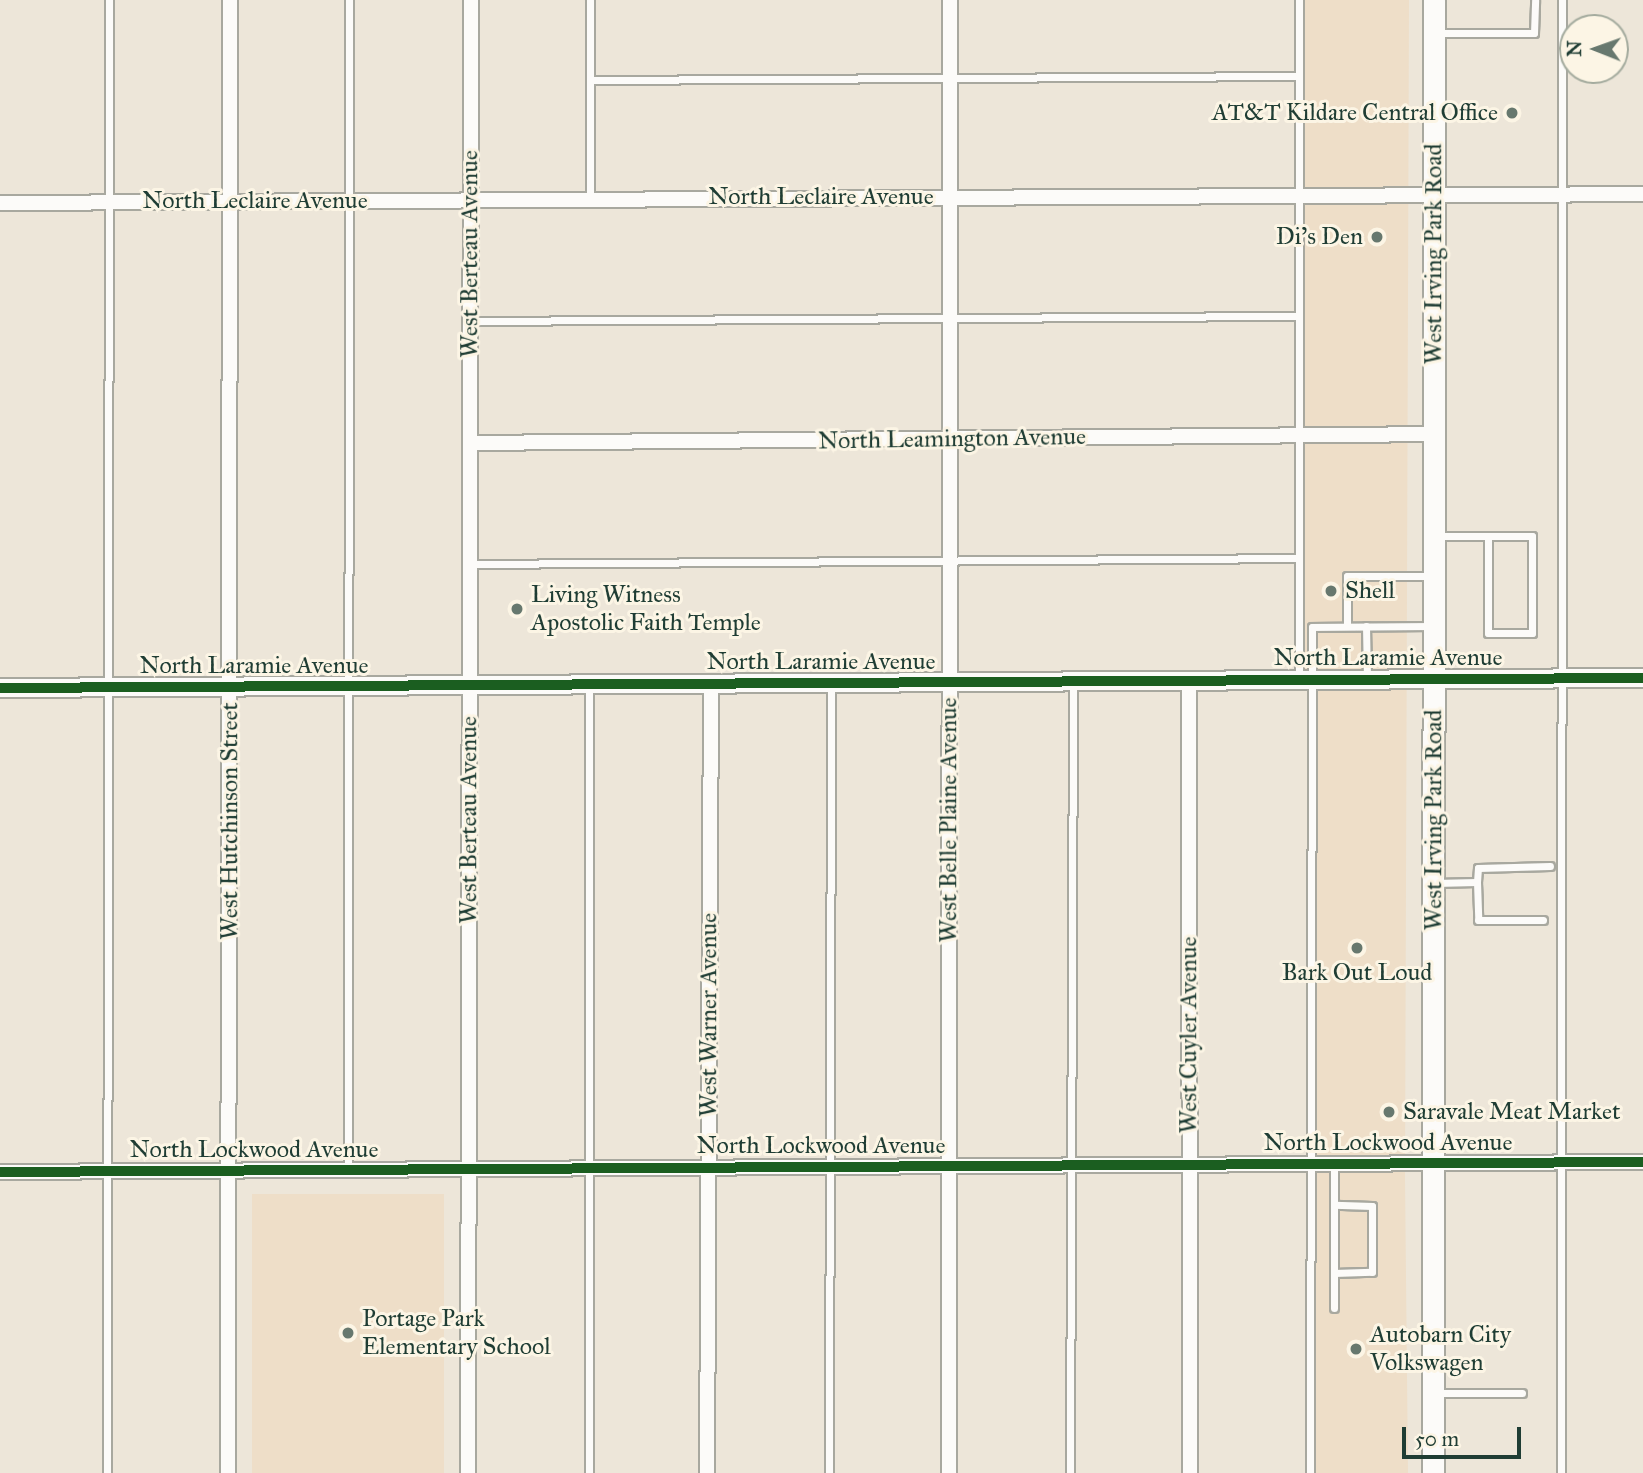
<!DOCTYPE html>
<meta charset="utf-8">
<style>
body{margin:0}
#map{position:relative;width:1643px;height:1473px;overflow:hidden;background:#ede6d9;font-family:"IM FELL Great Primer",serif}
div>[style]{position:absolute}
.built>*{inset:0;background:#eedec8}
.roads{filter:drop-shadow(2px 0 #a8a89f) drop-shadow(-2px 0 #a8a89f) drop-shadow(0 2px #a8a89f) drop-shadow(0 -2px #a8a89f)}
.service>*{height:7px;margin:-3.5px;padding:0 3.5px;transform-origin:3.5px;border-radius:3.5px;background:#fcfbf9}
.minor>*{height:14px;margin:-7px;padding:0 7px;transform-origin:7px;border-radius:7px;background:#fcfbf9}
.tertiary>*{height:18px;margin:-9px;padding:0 9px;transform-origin:9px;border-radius:9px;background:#fcfbf9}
.primary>*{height:21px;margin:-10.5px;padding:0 10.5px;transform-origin:10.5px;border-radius:10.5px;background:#fcfbf9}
.cycleway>*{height:10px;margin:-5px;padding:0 5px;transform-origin:5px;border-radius:5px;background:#1b5e20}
.dots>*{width:19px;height:19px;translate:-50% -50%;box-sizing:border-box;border:4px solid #fcf5e5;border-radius:50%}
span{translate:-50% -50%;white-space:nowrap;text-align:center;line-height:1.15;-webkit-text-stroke:6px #fcf5e5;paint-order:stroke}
.poi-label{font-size:24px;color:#1f3d34}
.right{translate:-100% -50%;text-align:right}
.left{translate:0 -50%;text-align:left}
.street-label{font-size:24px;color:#1f3d34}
.north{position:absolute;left:1559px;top:14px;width:70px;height:70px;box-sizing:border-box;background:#fcf5e5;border:2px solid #a4ab9e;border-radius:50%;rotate:271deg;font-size:19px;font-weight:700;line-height:28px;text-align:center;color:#1f3d34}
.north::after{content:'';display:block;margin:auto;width:24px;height:32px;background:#67786e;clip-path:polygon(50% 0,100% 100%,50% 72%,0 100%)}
.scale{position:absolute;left:1402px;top:1427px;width:119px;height:32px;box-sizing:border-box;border:4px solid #1f3d34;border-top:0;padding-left:9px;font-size:21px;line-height:24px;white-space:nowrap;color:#1f3d34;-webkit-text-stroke:5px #fcf5e5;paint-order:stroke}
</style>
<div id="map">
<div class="built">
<div style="clip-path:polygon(1300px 0,1409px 0,1405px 1178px,1408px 1473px,1313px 1473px,1313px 679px,1300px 677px)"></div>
<div style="clip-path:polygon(252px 1194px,444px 1194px,444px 1473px,252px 1473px)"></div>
</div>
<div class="roads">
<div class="service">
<div style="left:590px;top:0;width:198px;rotate:90deg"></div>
<div style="left:1435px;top:33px;width:99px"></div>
<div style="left:1534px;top:33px;width:33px;rotate:-88deg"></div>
<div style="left:590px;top:80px;width:709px;rotate:-0.32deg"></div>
<div style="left:470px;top:321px;width:829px;rotate:-0.35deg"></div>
<div style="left:1434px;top:536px;width:98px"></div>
<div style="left:1532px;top:536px;width:97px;rotate:90deg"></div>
<div style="left:1532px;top:633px;width:44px;rotate:180deg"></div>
<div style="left:1488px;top:633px;width:97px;rotate:-90deg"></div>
<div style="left:470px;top:564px;width:829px;rotate:-0.41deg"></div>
<div style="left:1347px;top:626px;width:50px;rotate:-90deg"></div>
<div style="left:1347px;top:576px;width:86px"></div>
<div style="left:1366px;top:626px;width:52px;rotate:88.9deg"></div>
<div style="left:1299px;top:679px;width:679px;rotate:-90deg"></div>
<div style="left:1477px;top:882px;width:14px;rotate:-86deg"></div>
<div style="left:1478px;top:868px;width:72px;rotate:-1.6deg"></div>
<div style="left:1434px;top:883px;width:43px;rotate:-1.3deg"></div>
<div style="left:1477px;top:882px;width:38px;rotate:88deg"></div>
<div style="left:1478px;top:920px;width:65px"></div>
<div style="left:1334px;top:1164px;width:144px;rotate:90deg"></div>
<div style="left:348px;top:1170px;width:1170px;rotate:-89.95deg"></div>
<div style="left:1334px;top:1273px;width:38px;rotate:-2deg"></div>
<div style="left:1372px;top:1272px;width:66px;rotate:-90deg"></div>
<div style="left:1372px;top:1206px;width:38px;rotate:-178deg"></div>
<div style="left:1434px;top:1393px;width:88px"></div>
<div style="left:107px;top:1473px;width:1473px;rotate:-89.92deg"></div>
<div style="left:589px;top:1473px;width:788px;rotate:-90deg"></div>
<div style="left:829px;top:1473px;width:790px;rotate:-89.85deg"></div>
<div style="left:1070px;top:1473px;width:790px;rotate:-89.78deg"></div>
<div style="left:1310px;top:1473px;width:846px;rotate:-89.86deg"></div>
<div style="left:1312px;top:627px;width:118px;rotate:-0.5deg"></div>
<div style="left:1561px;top:1473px;width:1473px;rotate:-89.96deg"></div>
</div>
<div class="minor">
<div style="left:0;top:203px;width:1643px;rotate:-0.31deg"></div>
<div style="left:470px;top:443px;width:964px;rotate:-0.53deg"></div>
<div style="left:1189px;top:681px;width:792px;rotate:89.93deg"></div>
<div style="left:0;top:1172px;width:1643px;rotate:-0.35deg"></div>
<div style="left:228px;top:1473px;width:1473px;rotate:-89.92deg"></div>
<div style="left:468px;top:1473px;width:1473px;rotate:-89.88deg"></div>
<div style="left:707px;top:1473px;width:789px;rotate:-89.71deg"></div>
<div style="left:949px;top:1473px;width:1473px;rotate:-89.96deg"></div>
</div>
<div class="tertiary">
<div style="left:0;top:688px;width:1643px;rotate:-0.35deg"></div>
</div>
<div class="primary">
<div style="left:1433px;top:1473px;width:1473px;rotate:-89.96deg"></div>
</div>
</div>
<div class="cycleway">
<div style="left:0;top:688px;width:1643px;rotate:-0.35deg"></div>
<div style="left:0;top:1172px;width:1643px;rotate:-0.35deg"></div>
</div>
<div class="dots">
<div style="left:1512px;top:113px;background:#67786e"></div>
<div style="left:1377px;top:237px;background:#67786e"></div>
<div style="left:1331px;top:591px;background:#67786e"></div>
<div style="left:517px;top:609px;background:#67786e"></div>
<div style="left:1357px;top:948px;background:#67786e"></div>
<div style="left:1389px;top:1112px;background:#67786e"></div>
<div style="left:348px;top:1333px;background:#67786e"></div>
<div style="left:1356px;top:1349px;background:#67786e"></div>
</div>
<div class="poi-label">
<span class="right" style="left:1498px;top:113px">AT&amp;T Kildare Central Office</span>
<span class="right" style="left:1363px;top:237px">Di’s Den</span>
<span class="left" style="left:1345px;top:591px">Shell</span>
<span class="left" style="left:531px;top:609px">Living Witness<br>Apostolic Faith Temple</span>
<span style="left:1357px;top:973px">Bark Out Loud</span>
<span class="left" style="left:1403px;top:1112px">Saravale Meat Market</span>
<span class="left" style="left:362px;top:1333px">Portage Park<br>Elementary School</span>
<span class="left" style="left:1370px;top:1349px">Autobarn City<br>Volkswagen</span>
</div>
<div class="street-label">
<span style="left:821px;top:197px">North Leclaire Avenue</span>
<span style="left:255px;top:201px">North Leclaire Avenue</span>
<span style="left:470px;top:254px;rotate:-90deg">West Berteau Avenue</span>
<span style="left:1434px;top:254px;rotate:-90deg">West Irving Park Road</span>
<span style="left:952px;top:439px;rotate:-1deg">North Leamington Avenue</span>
<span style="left:1388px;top:658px">North Laramie Avenue</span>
<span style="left:821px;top:662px">North Laramie Avenue</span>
<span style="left:254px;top:666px">North Laramie Avenue</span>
<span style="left:469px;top:820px;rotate:-90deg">West Berteau Avenue</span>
<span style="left:949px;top:820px;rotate:-90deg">West Belle Plaine Avenue</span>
<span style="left:1434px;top:820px;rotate:-90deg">West Irving Park Road</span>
<span style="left:230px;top:821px;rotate:-90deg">West Hutchinson Street</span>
<span style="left:709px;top:1015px;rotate:-90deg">West Warner Avenue</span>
<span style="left:1189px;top:1035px;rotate:-90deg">West Cuyler Avenue</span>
<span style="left:1388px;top:1143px">North Lockwood Avenue</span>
<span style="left:821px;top:1146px">North Lockwood Avenue</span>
<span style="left:254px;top:1150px">North Lockwood Avenue</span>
</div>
<div class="north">N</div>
<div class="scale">50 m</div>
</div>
